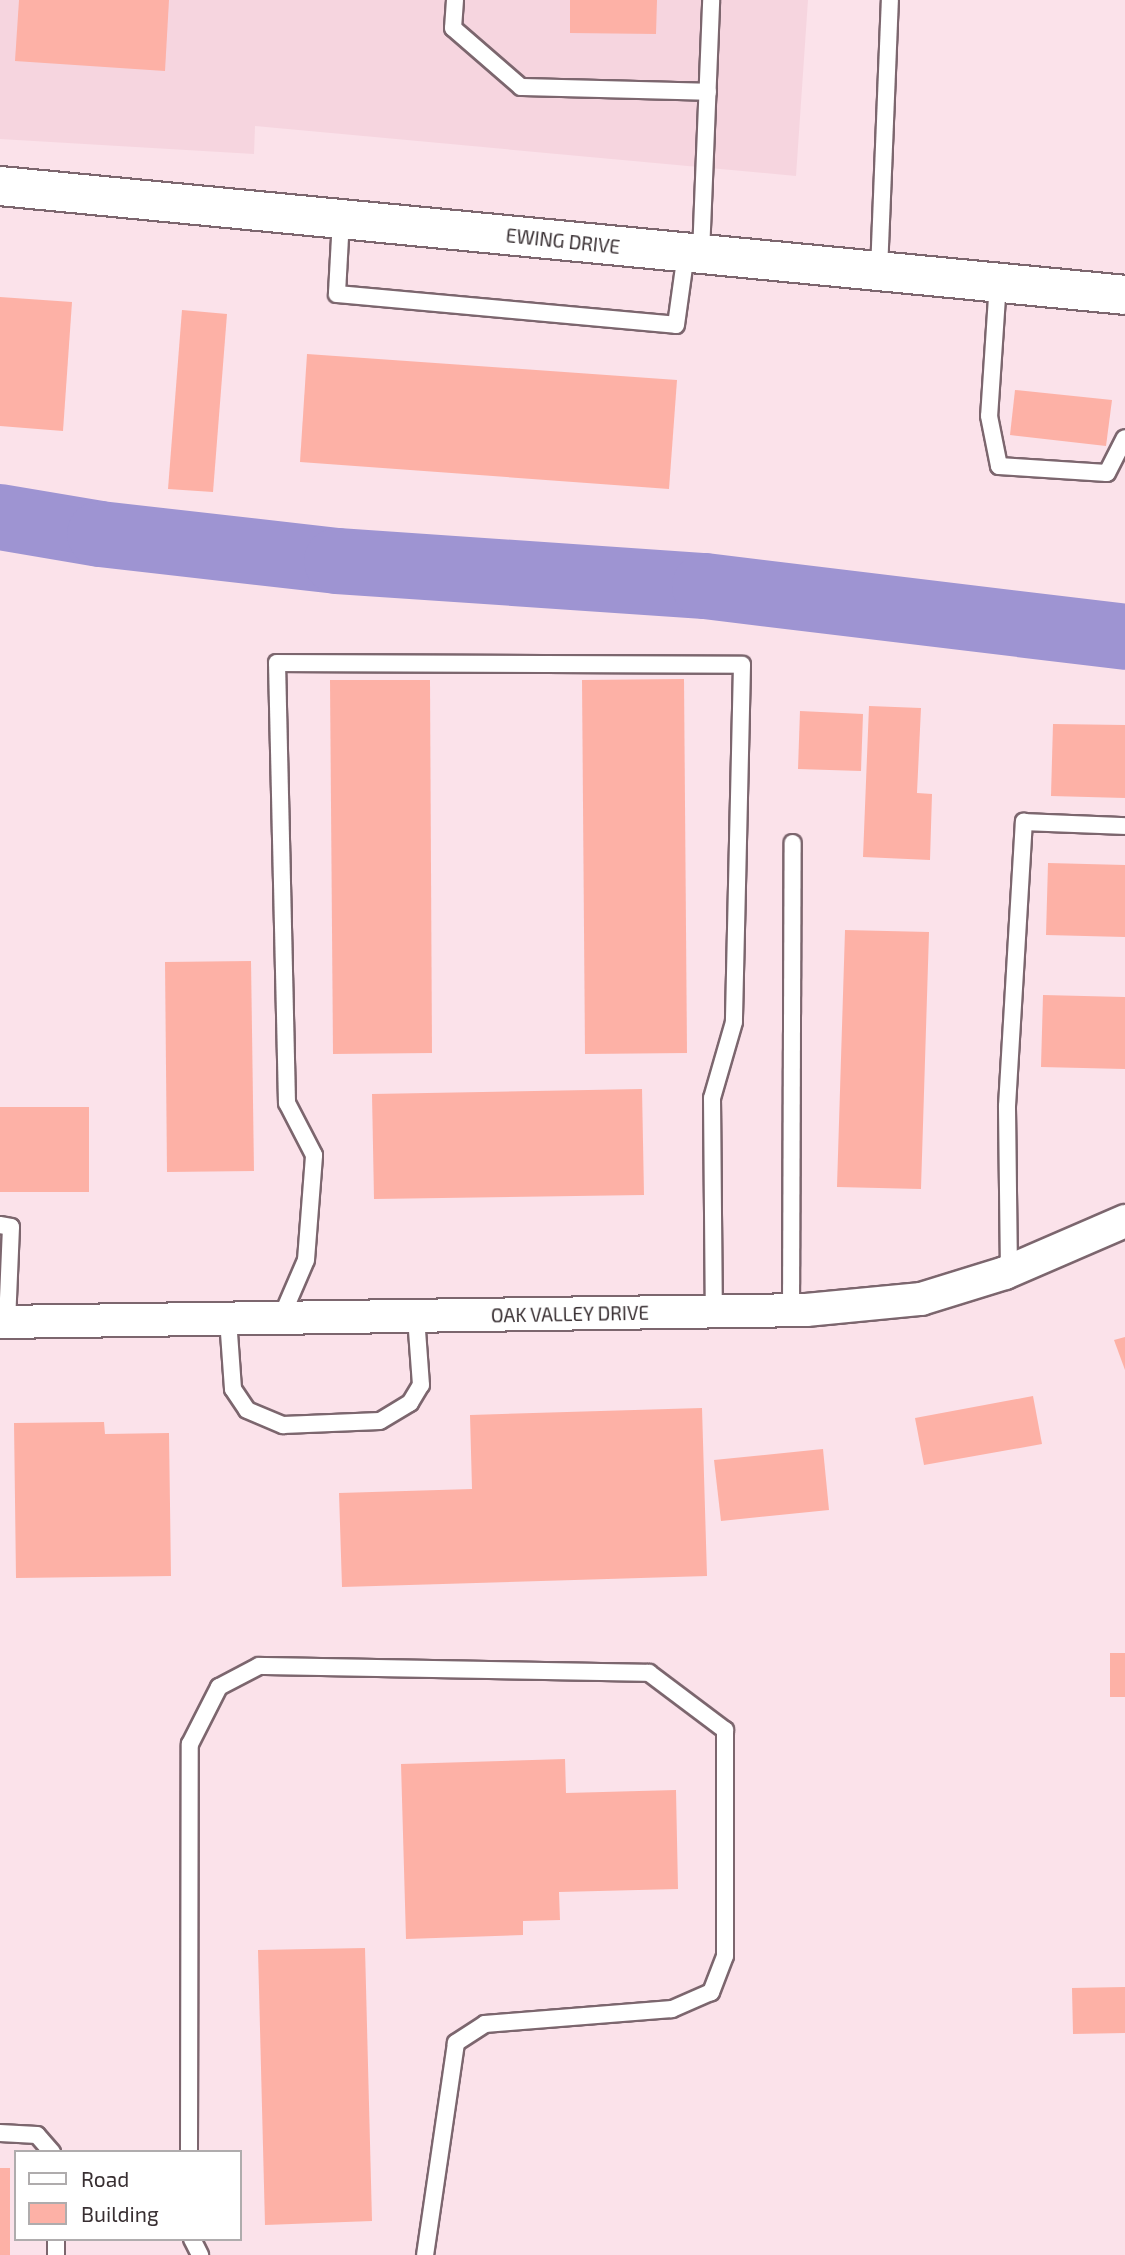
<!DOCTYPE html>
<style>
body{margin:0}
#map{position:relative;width:1125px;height:2255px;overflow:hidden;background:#fbe2ea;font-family:"Exo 2",sans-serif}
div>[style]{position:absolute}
.built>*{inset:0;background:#f6d5df}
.river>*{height:66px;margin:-33px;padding:0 33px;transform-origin:33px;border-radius:33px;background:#9e94d2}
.building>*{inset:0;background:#fdb1a6}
.roads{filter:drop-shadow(2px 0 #7c666e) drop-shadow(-2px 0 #7c666e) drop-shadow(0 2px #7c666e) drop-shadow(0 -2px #7c666e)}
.service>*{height:16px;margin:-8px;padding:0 8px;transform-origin:8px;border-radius:8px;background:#fff}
.minor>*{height:32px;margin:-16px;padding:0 16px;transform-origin:16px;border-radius:16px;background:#fff}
.secondary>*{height:38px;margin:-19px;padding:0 19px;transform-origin:19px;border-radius:19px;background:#fff}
span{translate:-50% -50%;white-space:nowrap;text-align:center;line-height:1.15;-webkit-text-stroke:7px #fff;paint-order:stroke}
.street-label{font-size:19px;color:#382f32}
.legend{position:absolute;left:14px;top:2150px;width:228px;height:91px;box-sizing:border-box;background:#fff;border:2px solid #afacad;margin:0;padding:9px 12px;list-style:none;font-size:21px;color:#382f32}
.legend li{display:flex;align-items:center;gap:14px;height:35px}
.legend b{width:35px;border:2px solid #afacad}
</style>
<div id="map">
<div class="built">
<div style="clip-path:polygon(0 0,808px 0,796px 176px,255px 126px,254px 154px,0 139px)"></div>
</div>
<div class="river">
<div style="left:0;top:517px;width:101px;rotate:9.6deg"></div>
<div style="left:100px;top:534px;width:239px;rotate:6.5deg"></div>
<div style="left:337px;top:561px;width:369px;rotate:3.9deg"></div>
<div style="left:705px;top:586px;width:423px;rotate:6.9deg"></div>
</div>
<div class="building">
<div style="clip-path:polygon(19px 0,169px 0,165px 71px,15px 61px)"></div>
<div style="clip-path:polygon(570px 0,657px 0,656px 34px,570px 33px)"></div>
<div style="clip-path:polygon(0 297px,72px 302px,63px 431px,0 426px)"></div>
<div style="clip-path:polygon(182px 310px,227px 314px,213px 492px,168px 489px)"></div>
<div style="clip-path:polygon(307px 354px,677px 380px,669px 489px,300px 462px)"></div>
<div style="clip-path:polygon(1015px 390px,1112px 400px,1106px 446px,1010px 435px)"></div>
<div style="clip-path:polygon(684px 679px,687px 1053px,585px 1054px,582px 680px)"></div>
<div style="clip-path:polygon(330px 680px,430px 680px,432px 1053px,333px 1054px)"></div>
<div style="clip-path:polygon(869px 706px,921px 708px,917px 793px,932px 794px,930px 860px,863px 857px)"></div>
<div style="clip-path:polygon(800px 711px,863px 714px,861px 771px,798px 769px)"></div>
<div style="clip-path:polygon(1053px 724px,1125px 725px,1125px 798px,1051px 796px)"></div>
<div style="clip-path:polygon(1048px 863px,1125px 865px,1125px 937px,1046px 935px)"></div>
<div style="clip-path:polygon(845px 930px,929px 932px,921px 1189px,837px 1187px)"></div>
<div style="clip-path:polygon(251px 961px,254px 1171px,167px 1172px,165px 962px)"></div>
<div style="clip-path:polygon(1043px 995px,1125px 997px,1125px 1069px,1041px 1067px)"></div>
<div style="clip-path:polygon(642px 1089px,644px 1195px,374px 1199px,372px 1094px)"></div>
<div style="clip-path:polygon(0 1107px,89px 1107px,89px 1192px,0 1192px)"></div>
<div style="clip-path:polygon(1125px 1337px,1125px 1370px,1114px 1340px)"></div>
<div style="clip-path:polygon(1033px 1396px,1042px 1444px,924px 1465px,915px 1418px)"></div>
<div style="clip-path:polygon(702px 1408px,707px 1576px,342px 1587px,339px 1493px,472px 1489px,470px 1415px)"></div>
<div style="clip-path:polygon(104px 1422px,105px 1434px,169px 1433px,171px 1576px,16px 1578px,14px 1423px)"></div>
<div style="clip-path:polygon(823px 1449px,829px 1510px,721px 1521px,714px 1460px)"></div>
<div style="clip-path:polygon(1110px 1653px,1125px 1653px,1125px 1697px,1110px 1697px)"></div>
<div style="clip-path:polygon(565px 1759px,566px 1793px,676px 1790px,678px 1889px,559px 1892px,560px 1920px,523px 1921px,523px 1935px,406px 1939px,401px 1764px)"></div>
<div style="clip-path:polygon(365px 1948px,372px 2221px,265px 2225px,258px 1950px)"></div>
<div style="clip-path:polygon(1125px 1987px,1125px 2033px,1073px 2034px,1072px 1988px)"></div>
<div style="clip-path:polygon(0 2168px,10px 2168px,10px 2255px,0 2255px)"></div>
</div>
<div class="roads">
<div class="service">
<div style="left:455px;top:0;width:28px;rotate:94deg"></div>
<div style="left:453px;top:28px;width:90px;rotate:40.9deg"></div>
<div style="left:521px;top:87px;width:187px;rotate:1.5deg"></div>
<div style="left:341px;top:219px;width:75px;rotate:93.1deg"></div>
<div style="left:337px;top:294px;width:340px;rotate:5.2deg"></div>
<div style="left:676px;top:325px;width:73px;rotate:-82.1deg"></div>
<div style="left:701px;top:254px;width:254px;rotate:-87.7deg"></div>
<div style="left:879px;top:271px;width:271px;rotate:-87.7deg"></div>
<div style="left:998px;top:282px;width:134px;rotate:93.8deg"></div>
<div style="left:989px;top:416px;width:51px;rotate:78.7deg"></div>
<div style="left:999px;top:466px;width:108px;rotate:3.7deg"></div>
<div style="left:1107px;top:473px;width:39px;rotate:-63deg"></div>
<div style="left:0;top:1225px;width:11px;rotate:10deg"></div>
<div style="left:11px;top:1227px;width:95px;rotate:92.4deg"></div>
<div style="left:1009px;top:1272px;width:166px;rotate:-90.7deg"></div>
<div style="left:1007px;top:1106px;width:285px;rotate:-86.6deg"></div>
<div style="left:1024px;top:822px;width:101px;rotate:2.3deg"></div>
<div style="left:791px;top:1310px;width:467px;rotate:-89.8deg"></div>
<div style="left:281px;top:1318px;width:63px;rotate:-66.7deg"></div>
<div style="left:306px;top:1260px;width:105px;rotate:-85.6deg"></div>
<div style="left:314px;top:1155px;width:59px;rotate:-117.4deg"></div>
<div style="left:287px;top:1103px;width:440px;rotate:-91.3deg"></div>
<div style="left:277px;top:663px;width:465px;rotate:0.2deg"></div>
<div style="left:742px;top:665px;width:357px;rotate:91.3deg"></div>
<div style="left:734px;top:1022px;width:79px;rotate:106.1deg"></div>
<div style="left:712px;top:1098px;width:214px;rotate:89.5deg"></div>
<div style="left:228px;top:1319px;width:70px;rotate:85.9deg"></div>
<div style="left:233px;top:1389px;width:25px;rotate:56deg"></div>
<div style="left:247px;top:1410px;width:39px;rotate:23deg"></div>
<div style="left:283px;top:1425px;width:97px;rotate:-2.4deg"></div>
<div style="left:380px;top:1421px;width:35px;rotate:-31deg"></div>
<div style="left:410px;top:1403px;width:21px;rotate:-59deg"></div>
<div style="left:421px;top:1385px;width:68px;rotate:-94.2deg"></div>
<div style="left:0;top:2133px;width:37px;rotate:3deg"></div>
<div style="left:37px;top:2135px;width:23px;rotate:49deg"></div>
<div style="left:189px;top:2152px;width:408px;rotate:-89.9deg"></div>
<div style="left:190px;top:1744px;width:64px;rotate:-63deg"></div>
<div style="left:219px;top:1687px;width:45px;rotate:-27.7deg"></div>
<div style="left:259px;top:1666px;width:390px;rotate:1deg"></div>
<div style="left:649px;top:1673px;width:95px;rotate:36.9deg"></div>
<div style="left:725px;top:1730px;width:226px;rotate:90deg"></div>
<div style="left:725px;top:1956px;width:39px;rotate:111deg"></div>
<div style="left:711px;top:1992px;width:43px;rotate:156.4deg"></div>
<div style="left:672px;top:2009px;width:188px;rotate:175.4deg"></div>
<div style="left:485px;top:2024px;width:35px;rotate:147deg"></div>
<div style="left:456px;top:2043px;width:214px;rotate:98.3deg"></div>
<div style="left:192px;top:2239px;width:18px;rotate:63deg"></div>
<div style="left:56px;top:2255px;width:16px;rotate:-90deg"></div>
</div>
<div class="minor">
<div style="left:0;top:1322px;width:806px;rotate:-0.85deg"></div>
<div style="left:806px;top:1310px;width:116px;rotate:-5.5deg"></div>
<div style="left:921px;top:1299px;width:88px;rotate:-17.2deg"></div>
<div style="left:1005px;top:1273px;width:131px;rotate:-23.4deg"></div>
</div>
<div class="secondary">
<div style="left:0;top:186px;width:1130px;rotate:5.53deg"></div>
</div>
</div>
<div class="street-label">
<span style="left:563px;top:241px;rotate:6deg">EWING DRIVE</span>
<span style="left:570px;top:1314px;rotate:-1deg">OAK VALLEY DRIVE</span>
</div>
<ul class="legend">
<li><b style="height:9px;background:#fff"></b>Road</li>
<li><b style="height:19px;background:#fdb1a6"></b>Building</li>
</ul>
</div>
